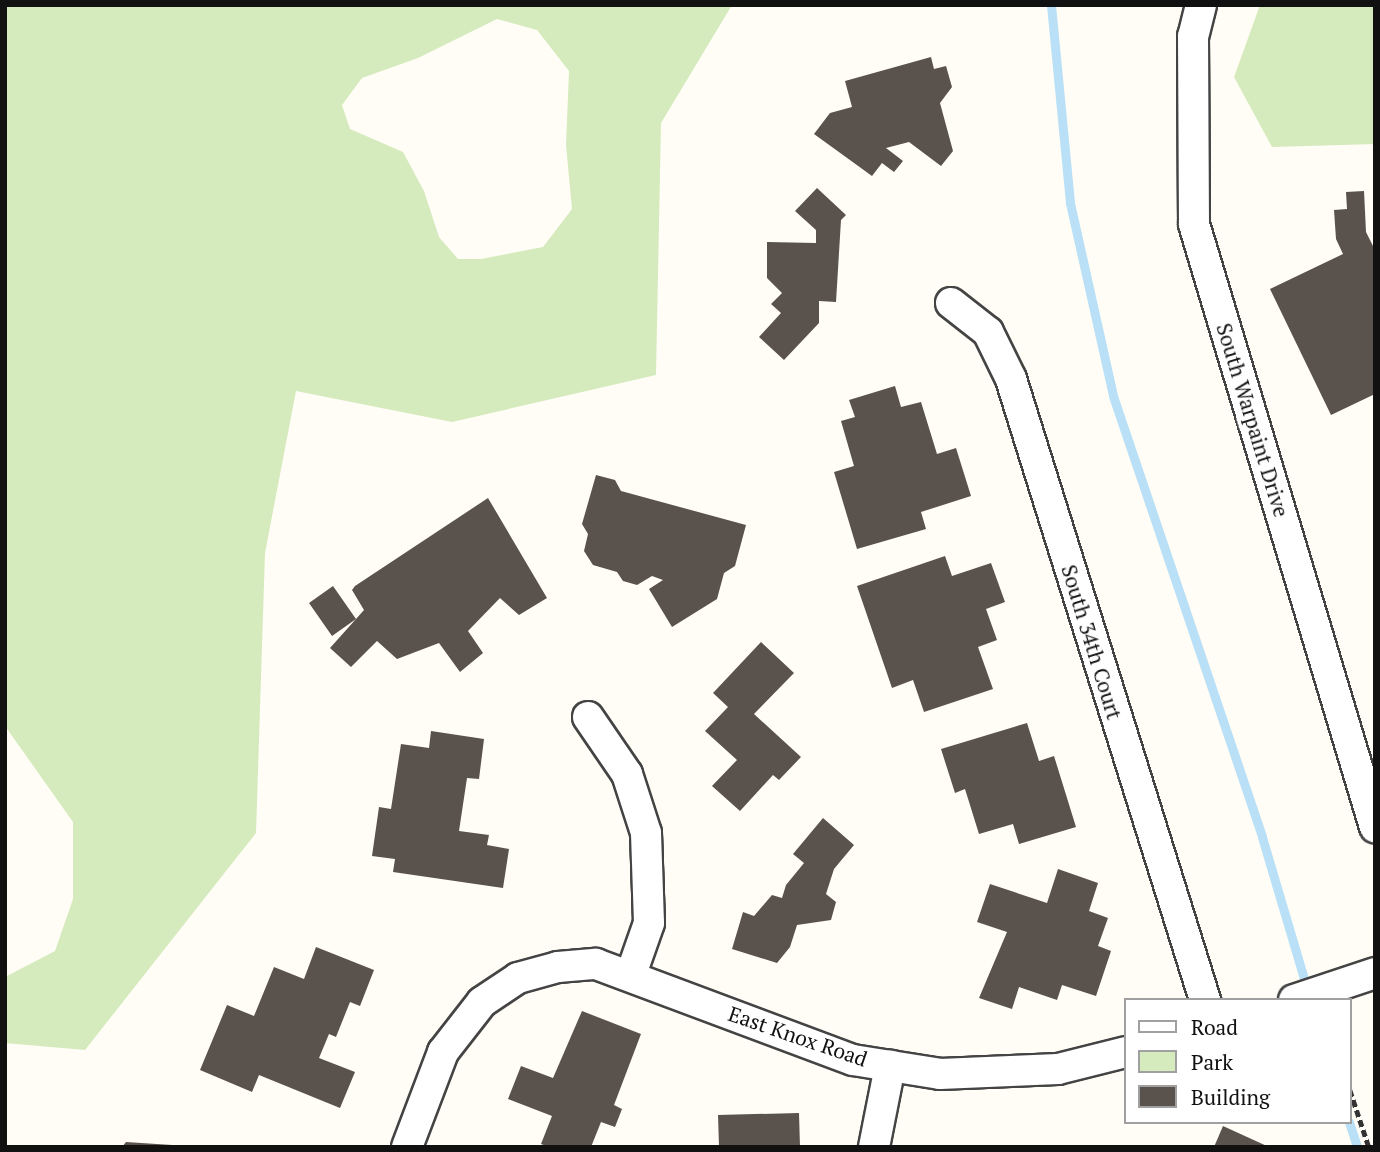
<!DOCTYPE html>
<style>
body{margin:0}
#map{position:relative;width:1380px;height:1152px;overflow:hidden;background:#fffdf5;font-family:"PT Serif",serif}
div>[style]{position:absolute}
.green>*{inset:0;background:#d5ebbd}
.stream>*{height:9px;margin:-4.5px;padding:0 4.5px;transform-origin:4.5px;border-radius:4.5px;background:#b9e0f7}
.building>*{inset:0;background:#5a524d}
.path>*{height:4.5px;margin-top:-2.25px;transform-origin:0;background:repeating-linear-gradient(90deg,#333 0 7px,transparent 0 10.5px)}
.roads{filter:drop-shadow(2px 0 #444) drop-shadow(-2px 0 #444) drop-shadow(0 2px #444) drop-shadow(0 -2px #444)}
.minor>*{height:30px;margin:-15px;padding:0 15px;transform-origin:15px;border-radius:15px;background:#fff}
span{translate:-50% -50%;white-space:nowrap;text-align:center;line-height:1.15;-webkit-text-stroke:7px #fff;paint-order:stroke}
.street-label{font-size:21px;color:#111}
.frame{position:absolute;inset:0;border:7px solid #111;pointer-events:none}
.legend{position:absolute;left:1124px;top:998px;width:228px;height:126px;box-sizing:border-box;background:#fff;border:2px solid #a0a0a0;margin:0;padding:9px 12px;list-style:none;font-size:21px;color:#111}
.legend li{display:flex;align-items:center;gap:14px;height:35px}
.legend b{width:35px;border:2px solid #a0a0a0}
</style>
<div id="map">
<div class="green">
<div style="clip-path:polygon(evenodd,5px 5px,732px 5px,661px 123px,656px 375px,452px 422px,296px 391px,265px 553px,256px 833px,85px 1050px,5px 1043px,5px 977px,55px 951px,73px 899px,73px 822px,5px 726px,5px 5px,497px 19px,537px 30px,569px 71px,566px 145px,572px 209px,543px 247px,481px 259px,458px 259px,439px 237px,424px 191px,403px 152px,350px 129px,342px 105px,362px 78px,418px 58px,497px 19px)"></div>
<div style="clip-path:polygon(1260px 5px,1375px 5px,1375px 144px,1272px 147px,1234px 77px)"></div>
</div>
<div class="stream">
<div style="left:1051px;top:5px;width:199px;rotate:84.5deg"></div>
<div style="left:1070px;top:203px;width:198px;rotate:77.4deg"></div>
<div style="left:1113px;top:396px;width:465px;rotate:71.3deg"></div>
<div style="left:1262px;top:837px;width:162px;rotate:73.5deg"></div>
<div style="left:1349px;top:1122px;width:26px;rotate:72deg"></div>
</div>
<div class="building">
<div style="clip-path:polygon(931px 57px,934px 69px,946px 66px,952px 87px,940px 103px,953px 151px,941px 166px,909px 142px,886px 148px,903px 161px,894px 172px,882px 163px,872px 176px,814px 134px,830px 113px,852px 107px,845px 81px)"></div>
<div style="clip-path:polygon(817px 188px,846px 215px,841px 220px,836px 302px,819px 301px,819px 323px,784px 360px,759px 337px,781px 313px,771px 304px,782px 293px,767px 278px,767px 242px,816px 243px,816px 230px,795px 211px)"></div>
<div style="clip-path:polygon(1364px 191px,1366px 232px,1375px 250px,1375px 394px,1331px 415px,1270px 289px,1343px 254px,1336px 239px,1334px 210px,1347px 209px,1346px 192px)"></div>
<div style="clip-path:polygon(895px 386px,901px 407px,921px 402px,937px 454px,956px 448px,971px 496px,921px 512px,926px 529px,857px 549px,834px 472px,854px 466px,841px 421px,855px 417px,849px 400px)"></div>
<div style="clip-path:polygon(596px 475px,615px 480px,621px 491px,746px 525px,735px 566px,724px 573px,717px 599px,672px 627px,649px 589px,663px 580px,652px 576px,637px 585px,623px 581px,617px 572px,593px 565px,584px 551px,588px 534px,582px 524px)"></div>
<div style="clip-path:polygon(488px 498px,547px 598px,519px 615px,500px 598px,468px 631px,483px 653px,460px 672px,439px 643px,397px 659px,377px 641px,351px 667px,330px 648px,356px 619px,332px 636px,309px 603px,333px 586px,356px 619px,364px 610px,352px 590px,355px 586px)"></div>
<div style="clip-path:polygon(945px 556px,952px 576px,991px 563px,1005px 602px,986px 609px,997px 640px,978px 647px,993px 689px,924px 712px,913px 680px,892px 688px,857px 586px)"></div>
<div style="clip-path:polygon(761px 642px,794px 673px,754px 714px,801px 757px,779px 780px,773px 775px,740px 811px,712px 786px,737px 760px,705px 731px,728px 707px,713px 693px)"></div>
<div style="clip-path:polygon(1027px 723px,1039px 761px,1054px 756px,1076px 827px,1019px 844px,1013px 824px,979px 834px,965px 789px,955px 793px,941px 749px)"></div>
<div style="clip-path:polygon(431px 731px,484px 739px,479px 779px,467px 778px,459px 831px,489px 835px,487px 845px,509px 849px,503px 888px,393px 872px,395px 859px,372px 856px,379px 807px,391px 809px,401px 744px,429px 748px)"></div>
<div style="clip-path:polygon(823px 818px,854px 845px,834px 869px,826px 894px,836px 902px,831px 920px,797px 925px,790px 947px,777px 963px,732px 949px,743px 912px,754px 916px,772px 895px,782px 898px,786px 885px,804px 863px,793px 854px)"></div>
<div style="clip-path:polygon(1058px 869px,1098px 883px,1089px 911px,1108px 918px,1098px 946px,1111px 951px,1096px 996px,1062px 985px,1057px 1000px,1019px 987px,1012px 1009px,979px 998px,1007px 932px,977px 922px,990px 884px,1047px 903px)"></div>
<div style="clip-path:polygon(316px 947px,374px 970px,360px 1006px,350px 1002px,336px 1037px,329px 1034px,319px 1058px,355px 1072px,340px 1108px,259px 1075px,252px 1092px,200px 1070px,227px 1005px,254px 1016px,274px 967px,304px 979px)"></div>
<div style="clip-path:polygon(582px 1011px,641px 1034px,614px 1105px,622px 1109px,615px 1127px,601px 1122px,591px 1147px,549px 1147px,541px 1144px,552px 1116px,508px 1099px,521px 1066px,553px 1078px)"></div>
<div style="clip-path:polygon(799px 1113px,800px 1147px,719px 1147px,718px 1115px)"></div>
<div style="clip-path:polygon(1223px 1126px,1269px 1147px,1214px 1147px)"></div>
<div style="clip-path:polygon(126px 1142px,172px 1145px,172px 1147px,122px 1147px)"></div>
</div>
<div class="path">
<div style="left:1350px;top:1090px;width:60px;rotate:71.6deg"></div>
</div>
<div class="roads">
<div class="minor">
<div style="left:1201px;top:5px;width:32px;rotate:104deg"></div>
<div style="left:1193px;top:36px;width:188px;rotate:89.7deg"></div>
<div style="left:1194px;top:224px;width:630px;rotate:73.29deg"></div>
<div style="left:951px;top:303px;width:47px;rotate:38.1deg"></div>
<div style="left:988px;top:332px;width:52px;rotate:63.9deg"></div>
<div style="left:1011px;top:379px;width:651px;rotate:72.65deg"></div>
<div style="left:588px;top:717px;width:69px;rotate:55.6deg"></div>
<div style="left:627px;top:774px;width:62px;rotate:72.1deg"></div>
<div style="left:646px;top:833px;width:90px;rotate:88.1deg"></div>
<div style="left:649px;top:923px;width:54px;rotate:109.4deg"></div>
<div style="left:1294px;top:1000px;width:85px;rotate:-18.4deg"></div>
<div style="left:407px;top:1147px;width:102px;rotate:-69.2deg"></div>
<div style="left:443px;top:1052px;width:63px;rotate:-52deg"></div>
<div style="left:482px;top:1002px;width:43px;rotate:-33.7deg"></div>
<div style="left:518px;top:978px;width:41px;rotate:-15.4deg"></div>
<div style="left:558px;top:967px;width:38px;rotate:-5deg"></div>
<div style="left:596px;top:964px;width:274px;rotate:20.5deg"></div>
<div style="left:853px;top:1060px;width:88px;rotate:9.1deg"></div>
<div style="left:940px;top:1074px;width:118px;rotate:-2.4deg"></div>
<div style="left:1058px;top:1069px;width:70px;rotate:-14deg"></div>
<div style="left:874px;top:1147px;width:83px;rotate:-78.8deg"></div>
</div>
</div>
<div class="street-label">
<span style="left:1253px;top:420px;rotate:73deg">South Warpaint Drive</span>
<span style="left:1092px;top:642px;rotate:73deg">South 34th Court</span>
<span style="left:798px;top:1036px;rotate:19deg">East Knox Road</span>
</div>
<div class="frame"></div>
<ul class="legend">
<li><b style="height:9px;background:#fff"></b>Road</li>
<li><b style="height:19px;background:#d5ebbd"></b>Park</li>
<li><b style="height:19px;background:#5a524d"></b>Building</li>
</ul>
</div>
